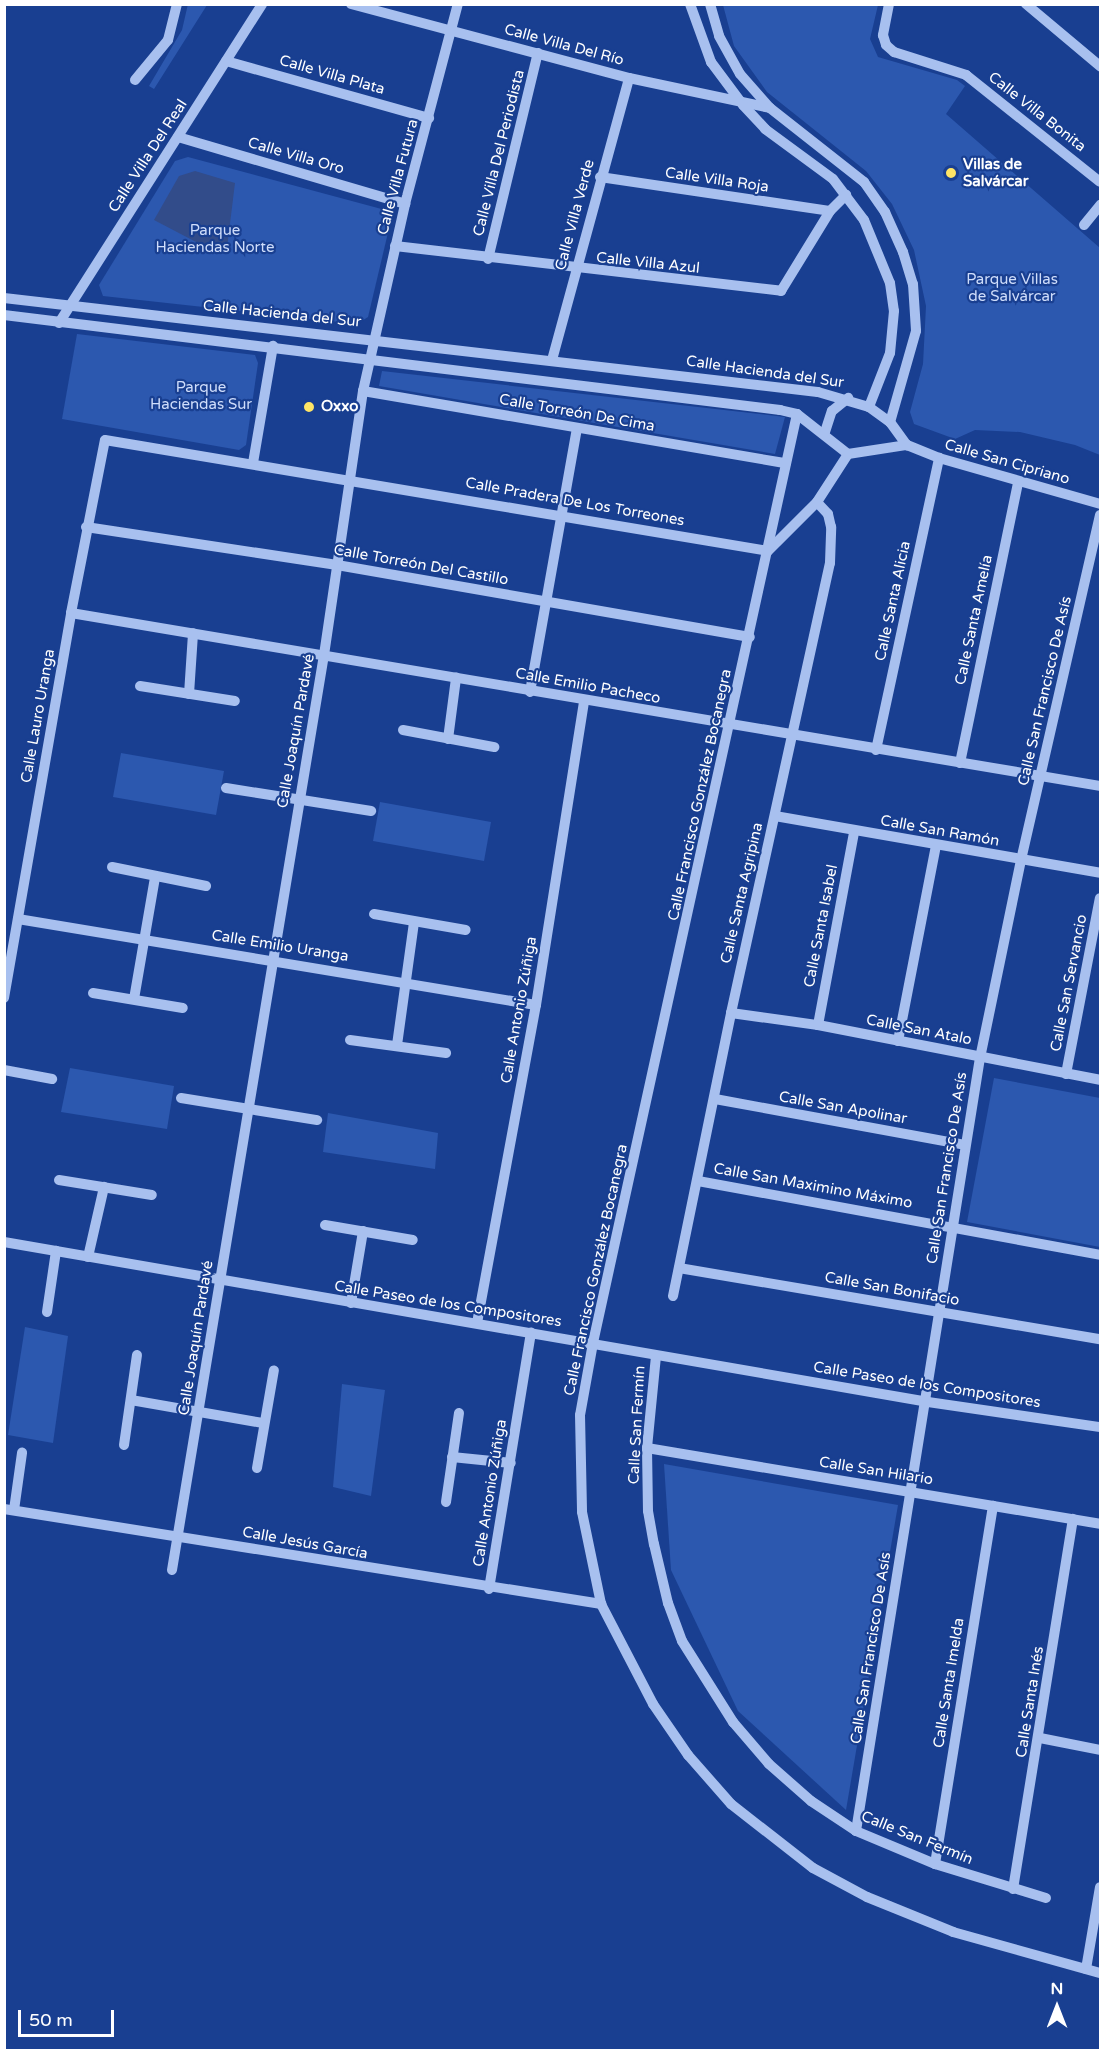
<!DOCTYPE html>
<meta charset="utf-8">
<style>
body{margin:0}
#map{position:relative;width:1105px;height:2055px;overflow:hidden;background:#193f91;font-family:"Varela Round",sans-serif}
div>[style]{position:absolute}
.green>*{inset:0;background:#2c58af}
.water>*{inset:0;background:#324c8a}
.minor>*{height:10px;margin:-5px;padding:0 5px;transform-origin:5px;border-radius:5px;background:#a8c0ef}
.dots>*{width:16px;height:16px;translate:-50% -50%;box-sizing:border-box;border:3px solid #193f91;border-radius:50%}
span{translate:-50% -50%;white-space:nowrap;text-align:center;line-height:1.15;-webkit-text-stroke:4.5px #193f91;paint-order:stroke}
.street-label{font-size:15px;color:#fff}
.poi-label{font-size:15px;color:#fff;font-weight:700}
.left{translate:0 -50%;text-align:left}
.park-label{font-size:15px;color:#cfddfb}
.frame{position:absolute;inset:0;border:6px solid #fff;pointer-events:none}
.north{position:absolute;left:1027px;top:1977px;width:60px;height:60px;-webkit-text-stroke:4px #193f91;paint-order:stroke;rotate:0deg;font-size:16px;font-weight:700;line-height:24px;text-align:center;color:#fff}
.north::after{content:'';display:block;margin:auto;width:21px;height:27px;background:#fff;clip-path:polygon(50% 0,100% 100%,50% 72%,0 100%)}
.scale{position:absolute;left:18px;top:2010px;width:96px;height:27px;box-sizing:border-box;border:3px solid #fff;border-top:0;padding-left:8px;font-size:18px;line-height:21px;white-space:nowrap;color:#fff;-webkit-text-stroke:4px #193f91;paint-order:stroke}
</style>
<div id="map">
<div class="green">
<div style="clip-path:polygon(188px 4px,207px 5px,154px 89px,149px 86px,182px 30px)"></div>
<div style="clip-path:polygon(723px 5px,878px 5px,870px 39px,878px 57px,957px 80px,965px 86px,946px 114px,1100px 248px,1100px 455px,1075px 445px,1020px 432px,975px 430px,955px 439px,914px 424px,910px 412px,923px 364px,926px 306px,914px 250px,892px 204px,866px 171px,767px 92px,734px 46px)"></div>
<div style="clip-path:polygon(188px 157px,389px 211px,391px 220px,368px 317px,357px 324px,103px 296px,99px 285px,175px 161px)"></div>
<div style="clip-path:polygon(77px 334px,255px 355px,258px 363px,246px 445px,239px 450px,62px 419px)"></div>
<div style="clip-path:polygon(382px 371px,785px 417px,775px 454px,379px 386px)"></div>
<div style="clip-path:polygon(121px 753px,224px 771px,216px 815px,113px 797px)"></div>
<div style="clip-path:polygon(380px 802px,491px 822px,484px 861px,373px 841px)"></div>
<div style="clip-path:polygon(70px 1068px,174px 1086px,167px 1129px,61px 1112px)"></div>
<div style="clip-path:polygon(994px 1078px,1100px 1098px,1100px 1247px,967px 1222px)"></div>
<div style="clip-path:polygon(328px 1113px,438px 1133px,435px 1169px,323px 1152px)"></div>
<div style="clip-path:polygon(25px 1327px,68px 1336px,53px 1443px,8px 1435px)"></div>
<div style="clip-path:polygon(342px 1384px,385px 1390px,371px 1496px,333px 1487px)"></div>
<div style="clip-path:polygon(664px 1464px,898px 1505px,846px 1810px,738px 1711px,671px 1570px)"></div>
</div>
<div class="water">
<div style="clip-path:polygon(195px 171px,235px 183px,227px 248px,219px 254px,154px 220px,179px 176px)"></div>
</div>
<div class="minor">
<div style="left:351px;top:4px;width:288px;rotate:14.9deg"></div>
<div style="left:629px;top:78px;width:144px;rotate:12deg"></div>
<div style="left:690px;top:4px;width:62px;rotate:70.1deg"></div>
<div style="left:711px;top:62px;width:54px;rotate:53.3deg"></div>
<div style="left:743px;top:105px;width:33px;rotate:47deg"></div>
<div style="left:765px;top:129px;width:84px;rotate:36.3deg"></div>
<div style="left:833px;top:179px;width:51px;rotate:52.9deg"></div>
<div style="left:864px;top:220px;width:68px;rotate:67.6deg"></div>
<div style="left:890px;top:283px;width:28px;rotate:82deg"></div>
<div style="left:894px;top:311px;width:42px;rotate:95.4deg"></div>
<div style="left:890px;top:353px;width:58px;rotate:111.3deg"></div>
<div style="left:710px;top:4px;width:33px;rotate:74deg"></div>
<div style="left:719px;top:36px;width:43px;rotate:61.1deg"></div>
<div style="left:740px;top:74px;width:45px;rotate:48.6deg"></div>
<div style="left:770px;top:108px;width:120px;rotate:38.2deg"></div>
<div style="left:864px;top:182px;width:37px;rotate:55deg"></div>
<div style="left:885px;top:212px;width:44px;rotate:65.8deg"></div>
<div style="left:903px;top:252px;width:34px;rotate:73deg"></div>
<div style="left:913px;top:284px;width:47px;rotate:86.3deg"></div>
<div style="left:916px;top:331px;width:95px;rotate:105.9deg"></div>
<div style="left:889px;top:4px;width:32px;rotate:101deg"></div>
<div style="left:883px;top:35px;width:10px;rotate:73deg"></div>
<div style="left:886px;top:45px;width:11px;rotate:41deg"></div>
<div style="left:894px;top:52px;width:76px;rotate:17.7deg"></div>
<div style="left:966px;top:75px;width:171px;rotate:38.6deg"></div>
<div style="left:1026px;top:4px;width:97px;rotate:40deg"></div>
<div style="left:226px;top:61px;width:211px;rotate:15.7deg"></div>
<div style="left:135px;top:80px;width:52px;rotate:-50.5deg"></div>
<div style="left:168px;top:40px;width:37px;rotate:-76deg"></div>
<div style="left:178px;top:137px;width:237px;rotate:16.4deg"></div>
<div style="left:600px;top:177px;width:232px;rotate:8.4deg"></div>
<div style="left:1084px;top:225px;width:26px;rotate:-51deg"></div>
<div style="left:395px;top:246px;width:389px;rotate:6.6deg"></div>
<div style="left:781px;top:291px;width:94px;rotate:-58.5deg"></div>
<div style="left:830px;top:211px;width:23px;rotate:-45deg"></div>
<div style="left:488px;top:259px;width:212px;rotate:-76.4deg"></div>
<div style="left:4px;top:298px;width:819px;rotate:6.59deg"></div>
<div style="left:818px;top:392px;width:53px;rotate:16.4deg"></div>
<div style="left:869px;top:407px;width:26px;rotate:36deg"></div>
<div style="left:890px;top:422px;width:29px;rotate:54deg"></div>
<div style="left:4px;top:315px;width:782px;rotate:6.98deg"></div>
<div style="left:780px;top:410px;width:17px;rotate:13deg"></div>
<div style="left:797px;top:414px;width:65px;rotate:38.1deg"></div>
<div style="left:848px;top:454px;width:60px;rotate:-8.7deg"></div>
<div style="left:907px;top:445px;width:35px;rotate:22deg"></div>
<div style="left:939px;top:458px;width:167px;rotate:15.9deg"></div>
<div style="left:59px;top:323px;width:378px;rotate:-57.5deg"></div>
<div style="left:552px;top:360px;width:292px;rotate:-74.7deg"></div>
<div style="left:363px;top:391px;width:429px;rotate:9.7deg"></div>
<div style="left:797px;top:414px;width:951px;rotate:102.39deg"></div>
<div style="left:593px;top:1343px;width:73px;rotate:100.2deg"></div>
<div style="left:580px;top:1415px;width:97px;rotate:88.8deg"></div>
<div style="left:582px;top:1512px;width:94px;rotate:78.3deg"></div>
<div style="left:601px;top:1604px;width:113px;rotate:62.5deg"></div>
<div style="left:653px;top:1704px;width:62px;rotate:55.5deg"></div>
<div style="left:688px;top:1755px;width:65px;rotate:48.7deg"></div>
<div style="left:731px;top:1804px;width:104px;rotate:38deg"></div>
<div style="left:813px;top:1868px;width:61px;rotate:28.2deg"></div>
<div style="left:867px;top:1897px;width:93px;rotate:22.1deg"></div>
<div style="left:953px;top:1932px;width:153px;rotate:15.6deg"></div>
<div style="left:825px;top:432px;width:22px;rotate:-72deg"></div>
<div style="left:832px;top:411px;width:21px;rotate:-39deg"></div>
<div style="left:253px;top:463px;width:119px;rotate:-80.3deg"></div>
<div style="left:86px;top:527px;width:254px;rotate:8.6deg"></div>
<div style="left:337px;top:565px;width:419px;rotate:9.9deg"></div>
<div style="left:71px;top:613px;width:1043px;rotate:9.54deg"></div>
<div style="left:140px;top:686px;width:96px;rotate:9deg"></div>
<div style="left:530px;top:692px;width:268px;rotate:-79.9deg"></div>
<div style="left:189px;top:694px;width:61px;rotate:-86.2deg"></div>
<div style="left:403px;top:730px;width:93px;rotate:10.6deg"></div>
<div style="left:448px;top:739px;width:62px;rotate:-82.5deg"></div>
<div style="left:876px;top:750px;width:299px;rotate:-77.8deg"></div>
<div style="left:960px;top:763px;width:287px;rotate:-78.3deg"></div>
<div style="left:226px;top:788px;width:147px;rotate:9deg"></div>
<div style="left:775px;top:816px;width:330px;rotate:9.9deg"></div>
<div style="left:112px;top:867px;width:96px;rotate:11.4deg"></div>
<div style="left:374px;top:914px;width:93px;rotate:9.9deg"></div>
<div style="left:18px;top:919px;width:525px;rotate:9.43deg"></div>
<div style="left:93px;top:993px;width:91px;rotate:9.5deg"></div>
<div style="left:4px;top:998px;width:391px;rotate:-80.1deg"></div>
<div style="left:71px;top:613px;width:176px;rotate:-78.9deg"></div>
<div style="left:105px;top:440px;width:672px;rotate:9.5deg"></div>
<div style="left:768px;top:551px;width:69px;rotate:-45deg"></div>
<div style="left:817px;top:502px;width:57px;rotate:-57.1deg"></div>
<div style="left:134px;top:999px;width:123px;rotate:-80.2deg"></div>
<div style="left:731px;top:1013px;width:88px;rotate:7.9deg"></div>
<div style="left:818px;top:1025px;width:287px;rotate:11deg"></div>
<div style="left:818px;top:1025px;width:196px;rotate:-79.4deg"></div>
<div style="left:350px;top:1040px;width:97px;rotate:7.7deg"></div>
<div style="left:898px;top:1041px;width:199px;rotate:-79deg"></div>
<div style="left:397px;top:1045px;width:124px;rotate:-82.1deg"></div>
<div style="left:4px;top:1070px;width:49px;rotate:10.6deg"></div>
<div style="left:1066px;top:1074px;width:179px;rotate:-79.1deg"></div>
<div style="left:181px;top:1098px;width:138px;rotate:9.2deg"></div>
<div style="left:715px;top:1099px;width:254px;rotate:10.4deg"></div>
<div style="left:59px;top:1180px;width:94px;rotate:9.2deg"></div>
<div style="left:698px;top:1181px;width:409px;rotate:10.4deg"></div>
<div style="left:325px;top:1225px;width:89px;rotate:9.7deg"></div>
<div style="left:4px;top:1242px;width:938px;rotate:9.82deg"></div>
<div style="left:928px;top:1402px;width:174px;rotate:8.3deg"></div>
<div style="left:88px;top:1257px;width:72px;rotate:-77.1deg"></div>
<div style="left:679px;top:1268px;width:427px;rotate:9.6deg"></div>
<div style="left:673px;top:1296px;width:289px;rotate:-78.4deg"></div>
<div style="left:731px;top:1013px;width:461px;rotate:-77.6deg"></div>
<div style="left:830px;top:563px;width:36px;rotate:-88deg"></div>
<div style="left:831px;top:527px;width:13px;rotate:-103deg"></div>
<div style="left:828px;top:514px;width:16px;rotate:-133deg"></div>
<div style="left:351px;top:1303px;width:73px;rotate:-80.5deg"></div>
<div style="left:47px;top:1312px;width:62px;rotate:-81.6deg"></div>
<div style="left:477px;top:1323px;width:323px;rotate:-79.5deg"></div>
<div style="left:536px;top:1005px;width:308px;rotate:-81deg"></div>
<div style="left:656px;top:1356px;width:92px;rotate:95.6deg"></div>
<div style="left:647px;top:1448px;width:63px;rotate:89.1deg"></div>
<div style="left:648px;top:1511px;width:34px;rotate:80deg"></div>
<div style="left:654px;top:1544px;width:61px;rotate:76.7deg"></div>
<div style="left:668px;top:1603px;width:40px;rotate:69.8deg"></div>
<div style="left:682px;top:1641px;width:96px;rotate:57.8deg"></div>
<div style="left:733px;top:1722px;width:55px;rotate:49.4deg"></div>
<div style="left:769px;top:1764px;width:56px;rotate:41.4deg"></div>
<div style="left:811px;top:1801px;width:54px;rotate:33.7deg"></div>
<div style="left:856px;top:1831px;width:86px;rotate:22.7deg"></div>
<div style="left:935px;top:1864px;width:116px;rotate:17deg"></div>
<div style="left:131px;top:1400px;width:134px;rotate:9.9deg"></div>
<div style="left:124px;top:1445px;width:91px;rotate:-81.8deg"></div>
<div style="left:647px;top:1448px;width:459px;rotate:9.5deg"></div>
<div style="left:452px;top:1457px;width:59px;rotate:5.8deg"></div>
<div style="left:257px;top:1468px;width:99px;rotate:-80.2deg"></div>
<div style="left:446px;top:1502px;width:90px;rotate:-81.7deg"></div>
<div style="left:4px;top:1509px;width:605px;rotate:9.04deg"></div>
<div style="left:14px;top:1510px;width:58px;rotate:-82deg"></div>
<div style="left:172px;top:1570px;width:928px;rotate:-80.57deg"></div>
<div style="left:324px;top:655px;width:267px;rotate:-81.6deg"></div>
<div style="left:363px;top:391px;width:192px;rotate:-77.3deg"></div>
<div style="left:405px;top:204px;width:207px;rotate:-75.2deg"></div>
<div style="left:489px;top:1589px;width:260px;rotate:-80.7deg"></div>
<div style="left:1040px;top:1738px;width:61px;rotate:11.3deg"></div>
<div style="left:856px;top:1831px;width:783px;rotate:-80.89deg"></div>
<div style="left:980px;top:1058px;width:202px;rotate:-78.3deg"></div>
<div style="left:1021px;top:860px;width:354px;rotate:-77.1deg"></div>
<div style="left:935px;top:1864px;width:363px;rotate:-80.8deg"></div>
<div style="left:1013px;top:1889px;width:375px;rotate:-80.8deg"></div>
<div style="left:1086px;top:1969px;width:83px;rotate:-80.3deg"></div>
</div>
<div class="dots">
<div style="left:951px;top:173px;background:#ffe566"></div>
<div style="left:309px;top:407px;background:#ffe566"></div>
</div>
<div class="street-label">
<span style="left:564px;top:45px;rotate:15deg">Calle Villa Del Río</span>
<span style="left:332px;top:75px;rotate:16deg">Calle Villa Plata</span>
<span style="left:1037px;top:112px;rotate:38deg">Calle Villa Bonita</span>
<span style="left:499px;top:153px;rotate:-76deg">Calle Villa Del Periodista</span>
<span style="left:148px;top:156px;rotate:-57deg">Calle Villa Del Real</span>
<span style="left:296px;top:156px;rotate:16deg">Calle Villa Oro</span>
<span style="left:398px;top:177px;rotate:-75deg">Calle Villa Futura</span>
<span style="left:717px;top:180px;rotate:8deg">Calle Villa Roja</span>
<span style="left:575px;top:215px;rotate:-75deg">Calle Villa Verde</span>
<span style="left:648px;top:263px;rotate:6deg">Calle Villa Azul</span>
<span style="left:282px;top:314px;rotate:6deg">Calle Hacienda del Sur</span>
<span style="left:765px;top:372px;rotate:8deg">Calle Hacienda del Sur</span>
<span style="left:577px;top:413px;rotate:10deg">Calle Torreón De Cima</span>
<span style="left:1007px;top:462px;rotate:16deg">Calle San Cipriano</span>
<span style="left:575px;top:502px;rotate:10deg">Calle Pradera De Los Torreones</span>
<span style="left:421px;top:565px;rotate:10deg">Calle Torreón Del Castillo</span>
<span style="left:893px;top:601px;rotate:-78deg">Calle Santa Alicia</span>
<span style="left:974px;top:620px;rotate:-78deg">Calle Santa Amelía</span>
<span style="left:588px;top:686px;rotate:10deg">Calle Emilio Pacheco</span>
<span style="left:1045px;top:691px;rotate:-77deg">Calle San Francisco De Asís</span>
<span style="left:38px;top:716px;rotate:-80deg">Calle Lauro Uranga</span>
<span style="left:296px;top:731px;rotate:-80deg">Calle Joaquín Pardavé</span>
<span style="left:700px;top:795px;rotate:-78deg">Calle Francisco González Bocanegra</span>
<span style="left:940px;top:831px;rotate:10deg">Calle San Ramón</span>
<span style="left:742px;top:893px;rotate:-77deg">Calle Santa Agripina</span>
<span style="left:821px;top:926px;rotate:-79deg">Calle Santa Isabel</span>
<span style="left:280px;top:946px;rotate:9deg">Calle Emilio Uranga</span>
<span style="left:1069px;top:983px;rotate:-79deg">Calle San Servancio</span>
<span style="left:519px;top:1010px;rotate:-80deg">Calle Antonio Zúñiga</span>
<span style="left:919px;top:1030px;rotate:11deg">Calle San Atalo</span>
<span style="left:843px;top:1108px;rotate:10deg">Calle San Apolinar</span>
<span style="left:947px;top:1168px;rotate:-81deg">Calle San Francisco De Asís</span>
<span style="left:813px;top:1186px;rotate:10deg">Calle San Maximino Máximo</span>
<span style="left:596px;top:1270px;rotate:-78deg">Calle Francisco González Bocanegra</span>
<span style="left:892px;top:1289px;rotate:10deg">Calle San Bonifacio</span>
<span style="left:448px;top:1304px;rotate:9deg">Calle Paseo de los Compositores</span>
<span style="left:196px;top:1338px;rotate:-81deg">Calle Joaquín Pardavé</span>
<span style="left:927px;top:1385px;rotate:9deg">Calle Paseo de los Compositores</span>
<span style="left:637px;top:1425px;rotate:-87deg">Calle San Fermín</span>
<span style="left:876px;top:1471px;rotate:9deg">Calle San Hilario</span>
<span style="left:490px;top:1493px;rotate:-81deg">Calle Antonio Zúñiga</span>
<span style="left:305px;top:1543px;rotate:10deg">Calle Jesús García</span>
<span style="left:871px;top:1648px;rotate:-81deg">Calle San Francisco De Asís</span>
<span style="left:949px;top:1683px;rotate:-81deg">Calle Santa Imelda</span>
<span style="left:1030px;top:1702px;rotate:-81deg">Calle Santa Inés</span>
<span style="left:917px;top:1838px;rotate:22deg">Calle San Fermín</span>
</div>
<div class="poi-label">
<span class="left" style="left:963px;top:173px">Villas de<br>Salvárcar</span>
<span class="left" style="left:321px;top:407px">Oxxo</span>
</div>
<div class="park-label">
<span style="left:215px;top:239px">Parque<br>Haciendas Norte</span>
<span style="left:1012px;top:288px">Parque Villas<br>de Salvárcar</span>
<span style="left:201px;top:396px">Parque<br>Haciendas Sur</span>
</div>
<div class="frame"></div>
<div class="north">N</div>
<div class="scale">50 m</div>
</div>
